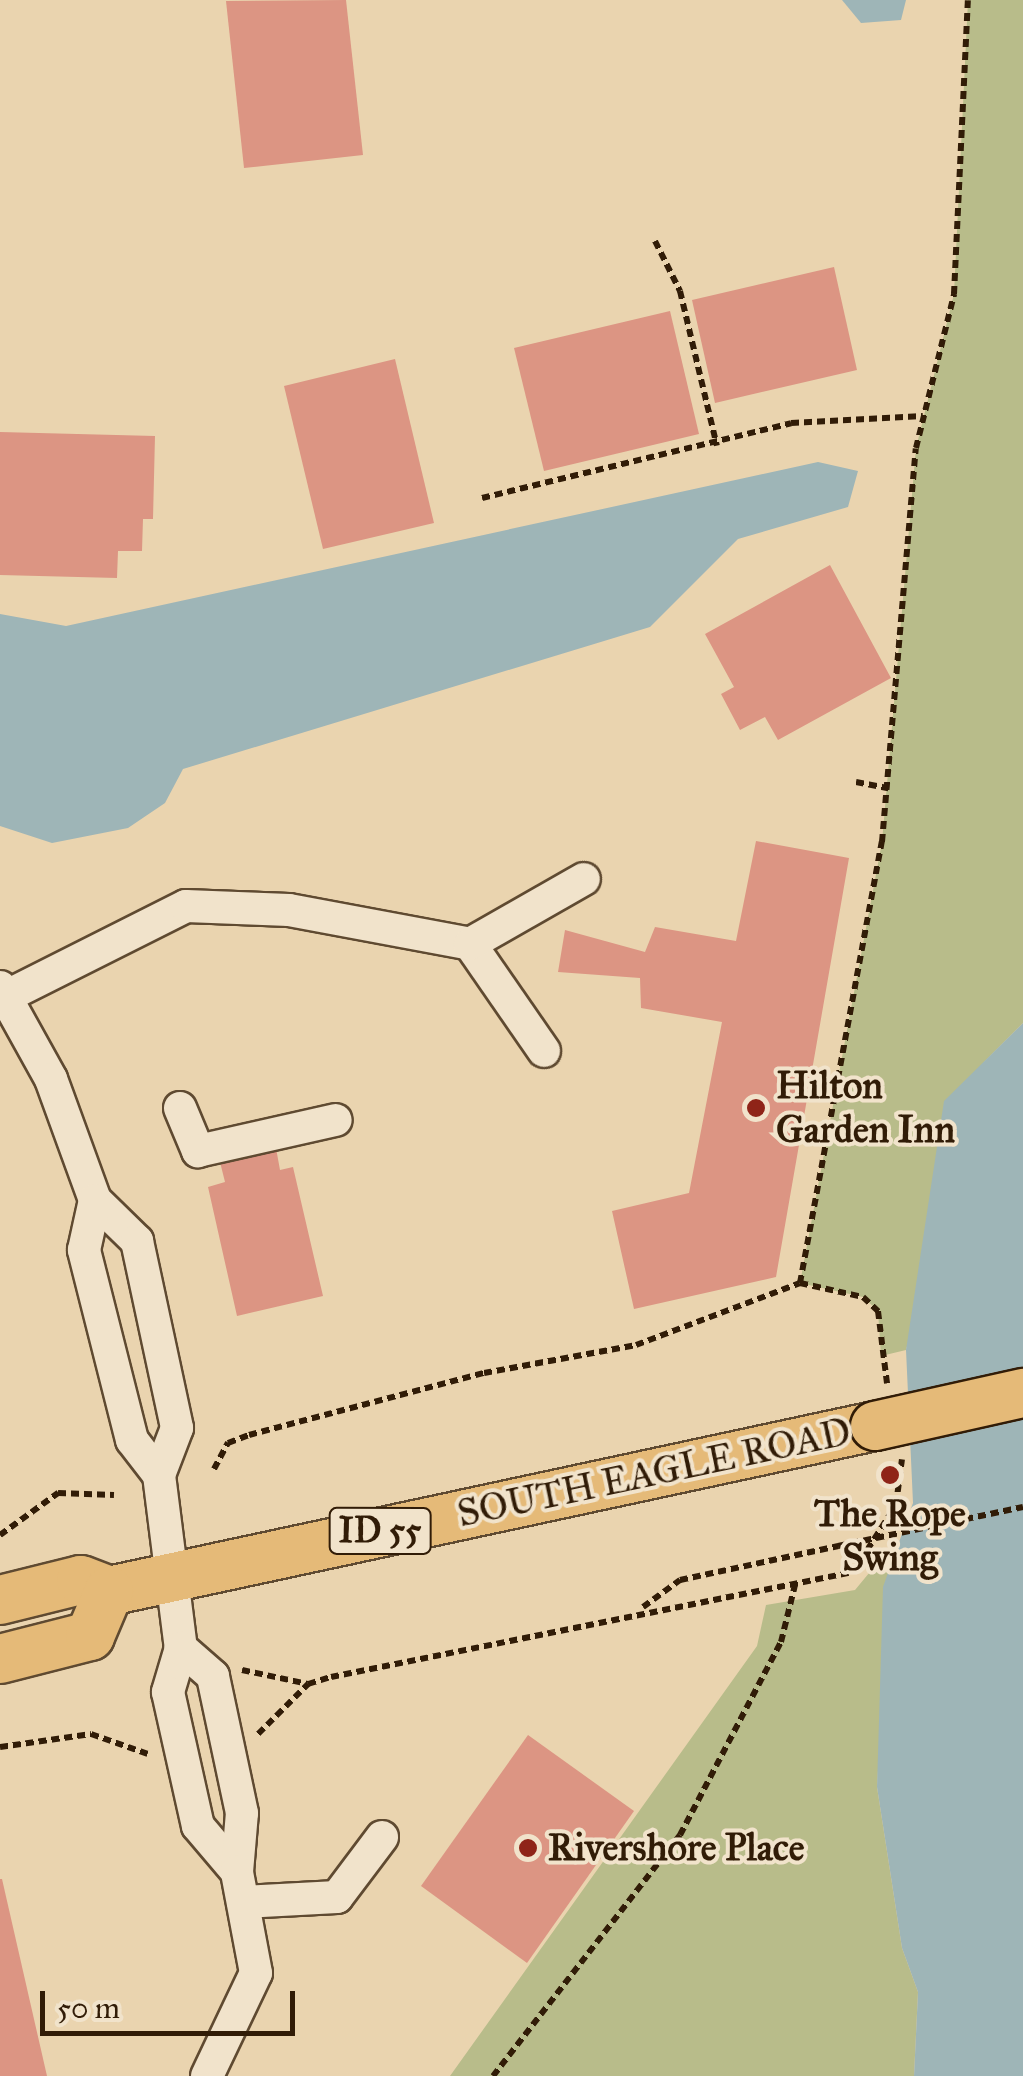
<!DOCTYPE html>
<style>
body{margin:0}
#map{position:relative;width:1023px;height:2076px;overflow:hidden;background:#ead4af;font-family:"IM FELL Great Primer",serif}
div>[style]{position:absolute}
.green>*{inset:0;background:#b8bc8a}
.water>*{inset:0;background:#9eb5b7}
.building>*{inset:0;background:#dc9583}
.path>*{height:6px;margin-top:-3px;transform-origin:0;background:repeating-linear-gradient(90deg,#311c07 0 8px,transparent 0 13px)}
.roads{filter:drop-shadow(2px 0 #5f4a31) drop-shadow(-2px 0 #5f4a31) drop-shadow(0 2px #5f4a31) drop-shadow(0 -2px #5f4a31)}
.minor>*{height:32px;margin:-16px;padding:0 16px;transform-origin:16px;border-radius:16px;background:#f1e3cb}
.highway>*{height:48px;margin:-24px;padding:0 24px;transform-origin:24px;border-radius:24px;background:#e5ba78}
.path-bridge>*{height:6px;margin-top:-3px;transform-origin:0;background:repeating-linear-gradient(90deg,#311c07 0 8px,transparent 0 13px)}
.bridges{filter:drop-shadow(2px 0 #311c07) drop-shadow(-2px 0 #311c07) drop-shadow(0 2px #311c07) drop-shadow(0 -2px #311c07)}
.highway-bridge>*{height:48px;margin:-24px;padding:0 24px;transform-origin:24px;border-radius:24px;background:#e5ba78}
.dots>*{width:28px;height:28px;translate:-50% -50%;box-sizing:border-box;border:5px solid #f1e3cb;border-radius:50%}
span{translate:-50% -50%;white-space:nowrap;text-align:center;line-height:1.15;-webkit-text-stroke:8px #f1e3cb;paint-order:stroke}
.shield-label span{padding:2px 8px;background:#f1e3cb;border:2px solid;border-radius:8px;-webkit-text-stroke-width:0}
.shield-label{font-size:35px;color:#311c07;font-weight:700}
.poi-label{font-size:38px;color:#311c07;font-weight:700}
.left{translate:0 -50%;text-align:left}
.street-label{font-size:38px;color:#311c07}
.scale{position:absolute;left:40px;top:1991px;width:255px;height:45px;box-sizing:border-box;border:5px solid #311c07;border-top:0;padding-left:12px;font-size:30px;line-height:35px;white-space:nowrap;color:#311c07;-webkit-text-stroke:8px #f1e3cb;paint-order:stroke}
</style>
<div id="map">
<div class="green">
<div style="clip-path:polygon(968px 0,1023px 0,1023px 1023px,984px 1062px,906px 1350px,881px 1356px,878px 1311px,863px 1297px,800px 1283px,882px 842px,916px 448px,954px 294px)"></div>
<div style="clip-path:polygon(884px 1555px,891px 1557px,877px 1787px,902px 1948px,918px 1992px,914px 2076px,450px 2076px,757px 1646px,766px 1605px,855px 1590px)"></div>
</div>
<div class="water">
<div style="clip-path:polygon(842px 0,906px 0,901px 20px,861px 23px)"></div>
<div style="clip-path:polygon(818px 462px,858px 471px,848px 507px,738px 539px,650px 627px,183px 769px,165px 803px,128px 828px,52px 843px,0 826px,0 614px,66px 626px)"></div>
<div style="clip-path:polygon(1023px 1023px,1023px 2076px,914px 2076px,918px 1992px,902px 1948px,877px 1787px,883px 1587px,913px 1503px,906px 1350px,944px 1101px)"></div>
</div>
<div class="building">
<div style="clip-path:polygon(346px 0,363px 155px,244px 168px,226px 1px)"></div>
<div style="clip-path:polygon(834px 267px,857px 370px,715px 403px,692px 300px)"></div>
<div style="clip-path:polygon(670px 311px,699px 434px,544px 471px,514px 348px)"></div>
<div style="clip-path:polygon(395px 359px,434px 523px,323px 549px,284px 386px)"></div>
<div style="clip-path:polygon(0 432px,155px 436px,153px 519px,143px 519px,142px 551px,118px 551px,117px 578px,0 575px)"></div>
<div style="clip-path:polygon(830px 565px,891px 678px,778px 740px,765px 717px,740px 730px,721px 694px,734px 687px,705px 634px)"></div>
<div style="clip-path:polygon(756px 841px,849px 858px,776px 1277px,634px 1309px,612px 1211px,689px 1193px,722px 1022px,641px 1008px,640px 978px,558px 972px,565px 930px,645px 952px,655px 927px,736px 941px)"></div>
<div style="clip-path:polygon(274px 1137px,280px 1170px,293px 1167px,323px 1296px,237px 1316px,208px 1187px,225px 1182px,217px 1150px)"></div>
<div style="clip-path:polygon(528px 1735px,634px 1811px,527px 1963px,421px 1886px)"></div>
<div style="clip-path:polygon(0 1879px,2px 1879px,47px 2076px,0 2076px)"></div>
</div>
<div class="path">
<div style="left:655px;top:241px;width:56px;rotate:63.4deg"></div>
<div style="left:680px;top:291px;width:159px;rotate:76.6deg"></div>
<div style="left:482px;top:498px;width:318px;rotate:-13.6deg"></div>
<div style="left:791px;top:423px;width:132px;rotate:-3deg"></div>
<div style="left:856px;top:782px;width:33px;rotate:11deg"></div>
<div style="left:800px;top:1283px;width:65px;rotate:12.5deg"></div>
<div style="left:863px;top:1297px;width:21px;rotate:43deg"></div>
<div style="left:878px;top:1311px;width:73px;rotate:82.9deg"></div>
<div style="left:214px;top:1469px;width:30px;rotate:-62deg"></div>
<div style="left:228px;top:1443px;width:22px;rotate:-21deg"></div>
<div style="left:249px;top:1435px;width:243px;rotate:-14.8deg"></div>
<div style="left:484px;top:1373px;width:155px;rotate:-10.4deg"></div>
<div style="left:636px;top:1345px;width:175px;rotate:-20.7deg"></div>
<div style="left:800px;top:1283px;width:449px;rotate:-79.5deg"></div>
<div style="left:882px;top:842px;width:395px;rotate:-85.1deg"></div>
<div style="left:916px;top:448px;width:159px;rotate:-76.1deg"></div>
<div style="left:954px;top:294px;width:294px;rotate:-87.3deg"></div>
<div style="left:0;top:1535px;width:72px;rotate:-35.9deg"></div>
<div style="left:58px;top:1493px;width:56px;rotate:2deg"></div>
<div style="left:643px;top:1607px;width:46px;rotate:-36.1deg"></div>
<div style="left:680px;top:1580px;width:162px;rotate:-12.1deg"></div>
<div style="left:242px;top:1670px;width:67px;rotate:12deg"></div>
<div style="left:258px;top:1734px;width:71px;rotate:-45deg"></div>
<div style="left:308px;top:1684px;width:24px;rotate:-17deg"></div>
<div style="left:331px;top:1677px;width:532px;rotate:-11.37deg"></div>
<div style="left:853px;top:1572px;width:80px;rotate:-57.3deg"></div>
<div style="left:896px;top:1505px;width:46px;rotate:-82.6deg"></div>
<div style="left:0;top:1747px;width:92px;rotate:-8.1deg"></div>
<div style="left:91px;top:1734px;width:60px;rotate:19.3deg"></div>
<div style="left:493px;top:2076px;width:305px;rotate:-52.2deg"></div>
<div style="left:680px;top:1835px;width:218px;rotate:-62.4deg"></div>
<div style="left:781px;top:1642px;width:63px;rotate:-76.2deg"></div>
</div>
<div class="roads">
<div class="minor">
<div style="left:470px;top:944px;width:130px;rotate:55.3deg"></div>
<div style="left:0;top:987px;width:105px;rotate:61deg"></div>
<div style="left:51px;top:1079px;width:129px;rotate:70deg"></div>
<div style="left:95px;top:1200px;width:59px;rotate:44.3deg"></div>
<div style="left:137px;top:1241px;width:191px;rotate:77.9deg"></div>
<div style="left:177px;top:1428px;width:50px;rotate:111deg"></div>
<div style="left:159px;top:1475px;width:44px;rotate:-127.6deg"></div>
<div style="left:132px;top:1440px;width:196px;rotate:-104.2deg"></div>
<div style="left:84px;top:1250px;width:51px;rotate:-77.6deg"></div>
<div style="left:7px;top:996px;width:200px;rotate:-26.7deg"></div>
<div style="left:186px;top:906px;width:103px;rotate:2.2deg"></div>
<div style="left:289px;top:910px;width:184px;rotate:10.6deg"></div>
<div style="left:470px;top:944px;width:131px;rotate:-29.7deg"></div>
<div style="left:180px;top:1108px;width:47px;rotate:67.3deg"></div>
<div style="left:198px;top:1151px;width:141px;rotate:-12.7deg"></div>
<div style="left:159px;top:1475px;width:174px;rotate:82.8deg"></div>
<div style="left:181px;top:1648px;width:46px;rotate:106.5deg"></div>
<div style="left:168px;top:1692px;width:137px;rotate:77.4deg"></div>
<div style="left:198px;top:1826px;width:60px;rotate:49.7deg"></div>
<div style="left:237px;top:1872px;width:59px;rotate:-85.2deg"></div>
<div style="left:242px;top:1813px;width:140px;rotate:-102deg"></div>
<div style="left:213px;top:1676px;width:43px;rotate:-138.8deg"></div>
<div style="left:243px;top:1902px;width:94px;rotate:-3deg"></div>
<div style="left:337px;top:1897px;width:75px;rotate:-53.1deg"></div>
<div style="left:207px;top:2076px;width:114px;rotate:-64.6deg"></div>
<div style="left:256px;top:1973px;width:103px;rotate:-100.7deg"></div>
</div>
<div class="highway">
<div style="left:0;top:1600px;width:83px;rotate:-13.9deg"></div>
<div style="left:81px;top:1580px;width:30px;rotate:21deg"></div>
<div style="left:109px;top:1591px;width:784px;rotate:-12.16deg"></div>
<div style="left:0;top:1659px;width:93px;rotate:-14.3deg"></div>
<div style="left:90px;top:1636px;width:49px;rotate:-67.1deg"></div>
</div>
</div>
<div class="path-bridge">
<div style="left:838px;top:1546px;width:189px;rotate:-11.9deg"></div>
</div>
<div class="bridges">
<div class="highway-bridge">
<div style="left:875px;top:1426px;width:152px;rotate:-12.6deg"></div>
</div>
</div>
<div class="dots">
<div style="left:756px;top:1108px;background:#8f2418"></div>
<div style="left:890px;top:1475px;background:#8f2418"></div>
<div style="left:528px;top:1848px;background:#8f2418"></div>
</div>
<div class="shield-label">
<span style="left:380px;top:1531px">ID 55</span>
</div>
<div class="poi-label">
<span class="left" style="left:776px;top:1108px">Hilton<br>Garden Inn</span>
<span style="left:890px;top:1536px">The Rope<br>Swing</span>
<span class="left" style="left:548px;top:1848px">Rivershore Place</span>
</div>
<div class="street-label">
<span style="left:654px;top:1473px;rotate:-12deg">SOUTH EAGLE ROAD</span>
</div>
<div class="scale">50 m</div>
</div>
